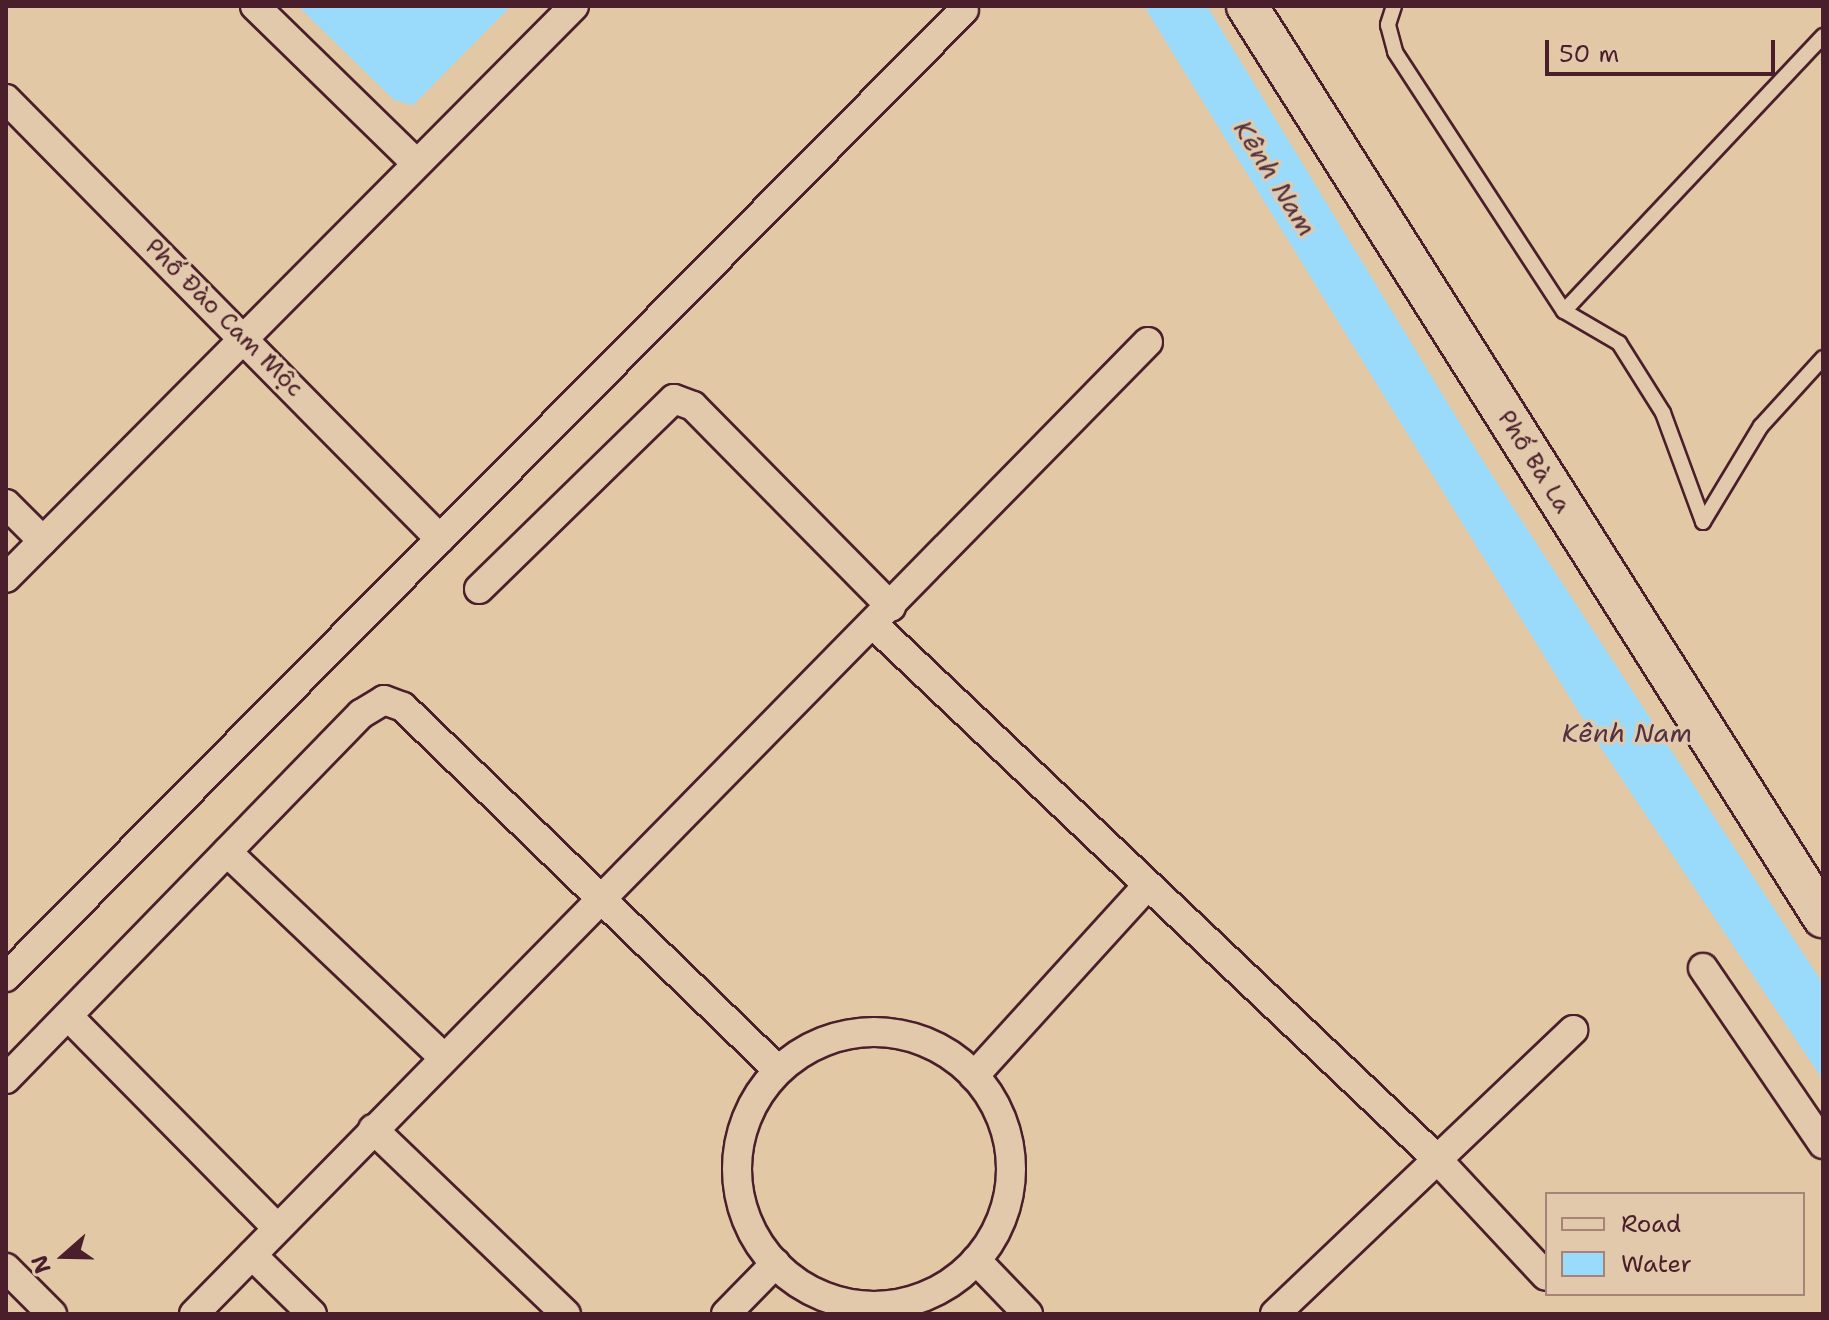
<!DOCTYPE html>
<meta charset="utf-8">
<style>
body{margin:0}
#map{position:relative;width:1829px;height:1320px;overflow:hidden;background:#e3c8a5;font-family:"Shantell Sans",sans-serif}
div>[style]{position:absolute}
.water>*{inset:0;background:#9adafb}
.roads{filter:drop-shadow(2px 0 #4a1f2b) drop-shadow(-2px 0 #4a1f2b) drop-shadow(0 2px #4a1f2b) drop-shadow(0 -2px #4a1f2b)}
.lane>*{height:14px;margin:-7px;padding:0 7px;transform-origin:7px;border-radius:7px;background:#e3c9ab}
.street>*{height:28px;margin:-14px;padding:0 14px;transform-origin:14px;border-radius:14px;background:#e3c9ab}
.street>.ring{margin:-14px;padding:0;box-sizing:content-box;background:none;border:28px solid #e3c9ab;border-radius:50%}
.secondary>*{height:40px;margin:-20px;padding:0 20px;transform-origin:20px;border-radius:20px;background:#e3c9ab}
span{translate:-50% -50%;white-space:nowrap;text-align:center;line-height:1.15;-webkit-text-stroke:6px #e3c9ab;paint-order:stroke}
.street-label{font-size:24px;color:#4a1f2b}
.water-label{font-size:26px;color:#523240;font-style:italic}
.frame{position:absolute;inset:0;border:8px solid #4a1f2b;pointer-events:none}
.legend{position:absolute;left:1545px;top:1192px;width:260px;height:104px;box-sizing:border-box;background:#e3c9ab;border:2px solid #a68578;margin:0;padding:10px 14px;list-style:none;font-size:24px;color:#4a1f2b}
.legend li{display:flex;align-items:center;gap:16px;height:40px}
.legend b{width:40px;border:2px solid #a68578}
.north{position:absolute;left:24px;top:1216px;width:80px;height:80px;-webkit-text-stroke:6px #e3c9ab;paint-order:stroke;rotate:250deg;font-size:22px;font-weight:700;line-height:32px;text-align:center;color:#4a1f2b}
.north::after{content:'';display:block;margin:auto;width:28px;height:36px;background:#4a1f2b;clip-path:polygon(50% 0,100% 100%,50% 72%,0 100%)}
.scale{position:absolute;left:1545px;top:40px;width:230px;height:36px;box-sizing:border-box;border:4px solid #4a1f2b;border-top:0;padding-left:10px;font-size:24px;line-height:28px;white-space:nowrap;color:#4a1f2b;-webkit-text-stroke:6px #e3c9ab;paint-order:stroke}
</style>
<div id="map">
<div class="water">
<div style="clip-path:polygon(298px 6px,511px 6px,413px 105px,394px 100px)"></div>
<div style="clip-path:polygon(1144px 6px,1207px 6px,1481px 458px,1823px 984px,1823px 1080px,1599px 745px)"></div>
</div>
<div class="roads">
<div class="lane">
<div style="left:1394px;top:6px;width:20px;rotate:108deg"></div>
<div style="left:1388px;top:25px;width:28px;rotate:75deg"></div>
<div style="left:1395px;top:52px;width:309px;rotate:56.9deg"></div>
<div style="left:1564px;top:311px;width:64px;rotate:30.2deg"></div>
<div style="left:1619px;top:343px;width:83px;rotate:57.8deg"></div>
<div style="left:1663px;top:413px;width:116px;rotate:69.8deg"></div>
<div style="left:1564px;top:311px;width:378px;rotate:-46.7deg"></div>
<div style="left:1703px;top:522px;width:112px;rotate:-58.9deg"></div>
<div style="left:1761px;top:426px;width:92px;rotate:-47.6deg"></div>
</div>
<div class="street">
<div style="left:255px;top:6px;width:226px;rotate:44.3deg"></div>
<div style="left:6px;top:99px;width:618px;rotate:45.39deg"></div>
<div style="left:6px;top:504px;width:52px;rotate:45deg"></div>
<div style="left:6px;top:578px;width:806px;rotate:-45.2deg"></div>
<div style="left:479px;top:589px;width:272px;rotate:-44.3deg"></div>
<div style="left:674px;top:399px;width:20px;rotate:20deg"></div>
<div style="left:693px;top:406px;width:282px;rotate:45.4deg"></div>
<div style="left:874px;top:625px;width:775px;rotate:43.48deg"></div>
<div style="left:1436px;top:1158px;width:161px;rotate:47deg"></div>
<div style="left:227px;top:852px;width:298px;rotate:43.5deg"></div>
<div style="left:1703px;top:968px;width:213px;rotate:55.7deg"></div>
<div style="left:6px;top:977px;width:1361px;rotate:-45.27deg"></div>
<div style="left:68px;top:1016px;width:298px;rotate:45.4deg"></div>
<div class="ring" style="left:737px;top:1032px;width:246px;height:246px"></div>
<div style="left:974px;top:1076px;width:258px;rotate:-47.7deg"></div>
<div style="left:6px;top:1079px;width:509px;rotate:-45.8deg"></div>
<div style="left:361px;top:714px;width:27px;rotate:-31deg"></div>
<div style="left:384px;top:700px;width:20px;rotate:20deg"></div>
<div style="left:403px;top:707px;width:522px;rotate:44.07deg"></div>
<div style="left:373px;top:1129px;width:267px;rotate:43.8deg"></div>
<div style="left:252px;top:1255px;width:84px;rotate:44.5deg"></div>
<div style="left:976px;top:1260px;width:75px;rotate:46.1deg"></div>
<div style="left:6px;top:1268px;width:65px;rotate:45deg"></div>
<div style="left:194px;top:1314px;width:1362px;rotate:-45.54deg"></div>
<div style="left:726px;top:1314px;width:71px;rotate:-45.6deg"></div>
<div style="left:1275px;top:1314px;width:412px;rotate:-43.6deg"></div>
</div>
<div class="secondary">
<div style="left:1247px;top:6px;width:1078px;rotate:57.7deg"></div>
</div>
</div>
<div class="street-label">
<span style="left:224px;top:318px;rotate:45deg">Phố Đào Cam Mộc</span>
<span style="left:1534px;top:462px;rotate:58deg">Phố Bà La</span>
</div>
<div class="water-label">
<span style="left:1275px;top:178px;rotate:58deg">Kênh Nam</span>
<span style="left:1627px;top:733px">Kênh Nam</span>
</div>
<div class="frame"></div>
<ul class="legend">
<li><b style="height:10px;background:#e3c9ab"></b>Road</li>
<li><b style="height:22px;background:#9adafb"></b>Water</li>
</ul>
<div class="north">N</div>
<div class="scale">50 m</div>
</div>
